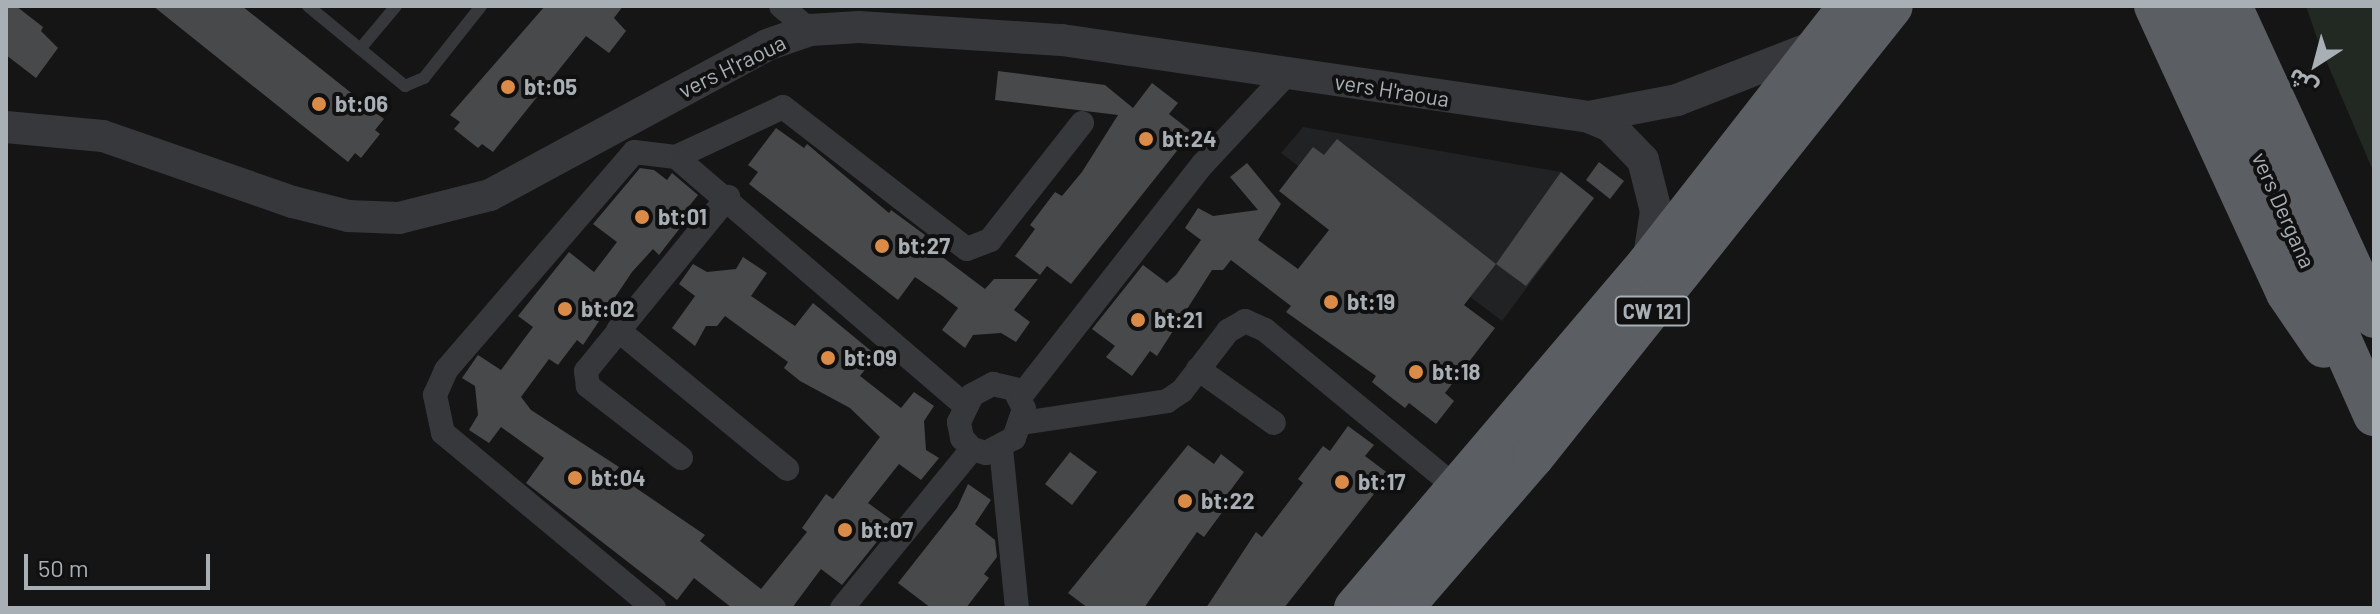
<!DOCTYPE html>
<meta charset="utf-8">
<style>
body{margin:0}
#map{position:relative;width:2380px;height:614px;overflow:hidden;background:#151516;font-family:Barlow,"Noto Sans Arabic",sans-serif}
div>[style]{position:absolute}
.built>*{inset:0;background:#212223}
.green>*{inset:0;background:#222822}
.building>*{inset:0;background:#47494b}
.service>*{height:12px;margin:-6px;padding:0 6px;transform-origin:6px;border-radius:6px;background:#36383b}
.minor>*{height:24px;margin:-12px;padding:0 12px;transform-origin:12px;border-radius:12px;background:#36383b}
.tertiary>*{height:32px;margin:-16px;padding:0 16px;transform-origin:16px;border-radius:16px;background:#36383b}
.trunk>*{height:42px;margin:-21px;padding:0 21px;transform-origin:21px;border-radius:21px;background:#5b5e62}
.dots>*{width:22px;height:22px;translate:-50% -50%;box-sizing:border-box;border:4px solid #101011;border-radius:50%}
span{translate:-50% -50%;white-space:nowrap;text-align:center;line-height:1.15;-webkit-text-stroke:8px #101011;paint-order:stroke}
.shield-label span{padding:2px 6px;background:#101011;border:2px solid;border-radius:6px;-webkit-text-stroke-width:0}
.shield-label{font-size:20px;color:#a8afb5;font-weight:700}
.street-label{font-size:22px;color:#a8afb5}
.poi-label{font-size:22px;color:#a8afb5;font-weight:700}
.left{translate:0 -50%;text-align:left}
.frame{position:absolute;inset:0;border:8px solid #a8afb5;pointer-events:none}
.north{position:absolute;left:2276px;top:24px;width:80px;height:80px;-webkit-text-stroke:6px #101011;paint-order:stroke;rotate:216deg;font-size:22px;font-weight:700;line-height:32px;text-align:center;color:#a8afb5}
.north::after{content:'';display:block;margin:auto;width:28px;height:36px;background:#a8afb5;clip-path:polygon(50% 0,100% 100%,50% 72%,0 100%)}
.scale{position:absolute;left:24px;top:554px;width:186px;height:36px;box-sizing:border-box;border:4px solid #a8afb5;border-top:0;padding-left:10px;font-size:24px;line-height:28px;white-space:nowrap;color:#a8afb5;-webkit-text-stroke:6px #101011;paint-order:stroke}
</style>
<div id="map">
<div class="built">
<div style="clip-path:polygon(1303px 127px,1561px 172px,1594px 198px,1502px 321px,1281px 153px)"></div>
</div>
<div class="green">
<div style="clip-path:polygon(2306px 6px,2374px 6px,2374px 173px,2319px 44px)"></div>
</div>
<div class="building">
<div style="clip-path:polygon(6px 6px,16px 6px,43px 27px,41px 31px,58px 48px,36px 78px,6px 55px)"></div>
<div style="clip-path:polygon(153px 6px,242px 6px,384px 119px,375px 130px,380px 134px,361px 158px,355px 153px,348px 162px)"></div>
<div style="clip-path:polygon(545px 6px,623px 6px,614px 18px,626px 31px,609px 53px,586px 36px,493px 152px,482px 144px,478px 148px,454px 129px,460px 122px,450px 115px)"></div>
<div style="clip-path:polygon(998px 71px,1105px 85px,1133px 108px,1152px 83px,1178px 103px,1169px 114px,1192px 132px,1071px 284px,1047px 266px,1040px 275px,1015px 256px,1035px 229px,1030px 225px,1055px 192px,1062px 196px,1082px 172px,1118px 115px,995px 100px)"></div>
<div style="clip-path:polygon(776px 128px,804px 148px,807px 144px,889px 213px,891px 210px,925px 235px,921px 241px,985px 289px,994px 279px,1038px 279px,1014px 310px,1030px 322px,1016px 342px,1001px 333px,973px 335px,965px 348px,942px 330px,958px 308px,941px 295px,915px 277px,898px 300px,749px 184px,758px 172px,748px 165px)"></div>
<div style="clip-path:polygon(1337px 139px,1496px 264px,1464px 305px,1495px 328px,1445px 393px,1454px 401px,1436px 424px,1409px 403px,1405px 408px,1388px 395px,1372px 382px,1376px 376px,1286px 312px,1291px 306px,1231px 260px,1223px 270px,1212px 270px,1157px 356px,1150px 351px,1132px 376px,1106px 357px,1115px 346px,1092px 329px,1143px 265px,1167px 283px,1176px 275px,1201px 240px,1185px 228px,1198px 208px,1213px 216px,1258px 210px,1230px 177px,1247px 163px,1281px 204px,1258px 240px,1298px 269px,1329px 230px,1279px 191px,1313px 147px,1324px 155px)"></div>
<div style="clip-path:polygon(1599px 162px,1624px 181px,1610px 199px,1586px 180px)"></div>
<div style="clip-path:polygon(640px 168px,654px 170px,667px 180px,672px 173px,698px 195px,682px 215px,687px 219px,659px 255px,653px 249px,632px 272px,583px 345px,577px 340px,558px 365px,549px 359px,521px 397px,531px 410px,619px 467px,614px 473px,705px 535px,700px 541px,761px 589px,807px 532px,802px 528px,826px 494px,833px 499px,880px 437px,850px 408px,800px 381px,784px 368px,788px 362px,725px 316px,717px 326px,706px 326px,695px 346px,672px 328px,695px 296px,679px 284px,693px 264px,707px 272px,736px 269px,743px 257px,767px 273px,751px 296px,795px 326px,813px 303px,876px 355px,860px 376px,901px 408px,914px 392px,934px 406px,924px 421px,926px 450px,939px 458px,921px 480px,899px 464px,868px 503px,893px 521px,884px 533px,842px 585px,821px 569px,792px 608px,732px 608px,694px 578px,677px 600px,526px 483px,544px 458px,501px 427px,489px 443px,469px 430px,478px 415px,475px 386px,462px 378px,478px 355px,501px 370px,533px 327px,518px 316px,569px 252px,594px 272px,617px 242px,593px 224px)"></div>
<div style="clip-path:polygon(1561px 172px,1594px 198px,1526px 286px,1496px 264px)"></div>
<div style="clip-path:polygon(1348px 426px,1374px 445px,1365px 456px,1389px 474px,1374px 494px,1284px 608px,1206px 608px,1256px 532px,1262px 537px,1303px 483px,1298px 479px,1323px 446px,1330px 451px)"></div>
<div style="clip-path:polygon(1188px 445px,1214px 464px,1221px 454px,1244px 472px,1224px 499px,1229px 503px,1204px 537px,1197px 532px,1144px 608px,1088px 608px,1068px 593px)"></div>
<div style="clip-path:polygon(1070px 452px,1097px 472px,1072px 505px,1045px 484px)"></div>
<div style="clip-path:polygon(968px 484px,991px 500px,975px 524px,995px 540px,997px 557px,984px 574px,989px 578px,966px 608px,931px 608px,898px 583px,957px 508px)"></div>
</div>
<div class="service">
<div style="left:308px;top:6px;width:126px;rotate:39.5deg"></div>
<div style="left:405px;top:86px;width:21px;rotate:-23deg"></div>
<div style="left:424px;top:78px;width:92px;rotate:-51.6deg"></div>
<div style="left:360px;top:49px;width:56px;rotate:-50.1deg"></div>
</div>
<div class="minor">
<div style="left:781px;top:6px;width:38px;rotate:40deg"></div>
<div style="left:676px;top:157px;width:118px;rotate:-25deg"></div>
<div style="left:783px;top:107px;width:232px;rotate:37.7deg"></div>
<div style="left:967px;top:249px;width:25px;rotate:-21deg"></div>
<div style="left:990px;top:240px;width:149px;rotate:-51.8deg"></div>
<div style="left:618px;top:330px;width:219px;rotate:39.4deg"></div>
<div style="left:1198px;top:369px;width:93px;rotate:35.4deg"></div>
<div style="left:993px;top:384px;width:22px;rotate:13deg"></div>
<div style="left:1014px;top:389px;width:22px;rotate:63deg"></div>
<div style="left:1024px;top:409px;width:31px;rotate:109deg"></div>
<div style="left:1014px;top:438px;width:32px;rotate:152deg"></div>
<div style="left:986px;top:453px;width:15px;rotate:-164deg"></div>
<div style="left:972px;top:449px;width:15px;rotate:-132deg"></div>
<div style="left:962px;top:438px;width:16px;rotate:-101deg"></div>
<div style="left:959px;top:422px;width:30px;rotate:-64deg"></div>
<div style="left:972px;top:395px;width:24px;rotate:-28deg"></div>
<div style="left:1020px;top:397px;width:296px;rotate:-51.9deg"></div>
<div style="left:1203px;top:164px;width:123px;rotate:-47deg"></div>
<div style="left:1022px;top:423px;width:147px;rotate:-8.6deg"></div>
<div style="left:1167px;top:401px;width:18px;rotate:-34deg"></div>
<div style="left:1182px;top:391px;width:76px;rotate:-52.5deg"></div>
<div style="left:1228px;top:331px;width:20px;rotate:-30deg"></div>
<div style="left:1245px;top:321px;width:22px;rotate:24deg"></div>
<div style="left:1265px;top:330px;width:250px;rotate:39.5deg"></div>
<div style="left:1001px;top:448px;width:161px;rotate:84.3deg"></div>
<div style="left:681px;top:458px;width:118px;rotate:-142.3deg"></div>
<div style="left:588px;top:386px;width:15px;rotate:-98deg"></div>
<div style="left:586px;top:371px;width:225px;rotate:-50.8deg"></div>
<div style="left:654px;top:608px;width:274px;rotate:-140.3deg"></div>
<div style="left:443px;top:433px;width:39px;rotate:-102deg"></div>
<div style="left:435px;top:395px;width:27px;rotate:-66deg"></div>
<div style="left:446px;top:370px;width:288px;rotate:-49.2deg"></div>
<div style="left:634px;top:152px;width:42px;rotate:6.8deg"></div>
<div style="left:676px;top:157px;width:381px;rotate:40.7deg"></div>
<div style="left:842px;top:608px;width:205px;rotate:-50.7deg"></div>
</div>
<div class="tertiary">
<div style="left:6px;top:127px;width:97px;rotate:5.3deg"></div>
<div style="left:103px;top:136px;width:201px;rotate:19.2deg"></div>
<div style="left:293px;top:202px;width:57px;rotate:14.3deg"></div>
<div style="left:348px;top:216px;width:51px;rotate:2.2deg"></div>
<div style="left:399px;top:218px;width:94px;rotate:-14.2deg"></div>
<div style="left:490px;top:195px;width:315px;rotate:-28.4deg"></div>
<div style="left:767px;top:45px;width:46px;rotate:-19.2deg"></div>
<div style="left:810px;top:30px;width:49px;rotate:-3.5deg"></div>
<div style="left:859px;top:27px;width:203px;rotate:3.7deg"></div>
<div style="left:1062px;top:40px;width:533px;rotate:8.31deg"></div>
<div style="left:1648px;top:264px;width:54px;rotate:-81.4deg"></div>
<div style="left:1656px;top:211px;width:53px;rotate:-104.3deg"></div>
<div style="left:1643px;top:160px;width:47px;rotate:-134.1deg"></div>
<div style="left:1610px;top:126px;width:23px;rotate:-157deg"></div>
<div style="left:1589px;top:117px;width:90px;rotate:-10.9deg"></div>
<div style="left:1677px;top:100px;width:151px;rotate:-21.3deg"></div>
</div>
<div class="trunk">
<div style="left:2155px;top:6px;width:316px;rotate:65.3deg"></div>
<div style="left:2287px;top:293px;width:65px;rotate:55.6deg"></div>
<div style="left:2192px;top:6px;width:448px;rotate:66deg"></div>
<div style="left:2231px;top:6px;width:342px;rotate:65.3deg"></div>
<div style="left:1355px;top:608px;width:450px;rotate:-49.6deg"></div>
<div style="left:1647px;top:265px;width:328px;rotate:-52deg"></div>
<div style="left:1402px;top:608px;width:200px;rotate:-49.1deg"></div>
<div style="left:1533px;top:457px;width:576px;rotate:-51.48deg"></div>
</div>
<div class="dots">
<div style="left:508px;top:87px;background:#db8b48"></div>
<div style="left:319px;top:104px;background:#db8b48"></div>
<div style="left:1146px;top:139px;background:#db8b48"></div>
<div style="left:642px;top:217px;background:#db8b48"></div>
<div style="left:882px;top:246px;background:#db8b48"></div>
<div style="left:1331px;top:302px;background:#db8b48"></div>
<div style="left:565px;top:309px;background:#db8b48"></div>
<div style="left:1138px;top:320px;background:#db8b48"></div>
<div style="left:828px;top:358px;background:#db8b48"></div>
<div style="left:1416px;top:372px;background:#db8b48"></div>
<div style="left:575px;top:478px;background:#db8b48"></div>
<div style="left:1342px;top:482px;background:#db8b48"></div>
<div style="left:1185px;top:501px;background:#db8b48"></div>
<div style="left:845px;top:530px;background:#db8b48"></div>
</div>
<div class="shield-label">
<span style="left:1652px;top:311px">CW 121</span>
</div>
<div class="street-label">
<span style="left:732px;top:66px;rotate:-26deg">vers H'raoua</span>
<span style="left:1392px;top:90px;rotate:9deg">vers H'raoua</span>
<span style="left:2284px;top:210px;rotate:66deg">vers Dergana</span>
</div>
<div class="poi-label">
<span class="left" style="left:524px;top:87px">bt:05</span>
<span class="left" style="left:335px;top:104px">bt:06</span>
<span class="left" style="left:1162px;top:139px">bt:24</span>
<span class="left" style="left:658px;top:217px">bt:01</span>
<span class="left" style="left:898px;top:246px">bt:27</span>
<span class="left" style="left:1347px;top:302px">bt:19</span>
<span class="left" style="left:581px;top:309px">bt:02</span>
<span class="left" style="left:1154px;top:320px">bt:21</span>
<span class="left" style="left:844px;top:358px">bt:09</span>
<span class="left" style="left:1432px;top:372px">bt:18</span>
<span class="left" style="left:591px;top:478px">bt:04</span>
<span class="left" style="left:1358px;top:482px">bt:17</span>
<span class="left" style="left:1201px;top:501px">bt:22</span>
<span class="left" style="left:861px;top:530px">bt:07</span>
</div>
<div class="frame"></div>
<div class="north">ش</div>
<div class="scale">50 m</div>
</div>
